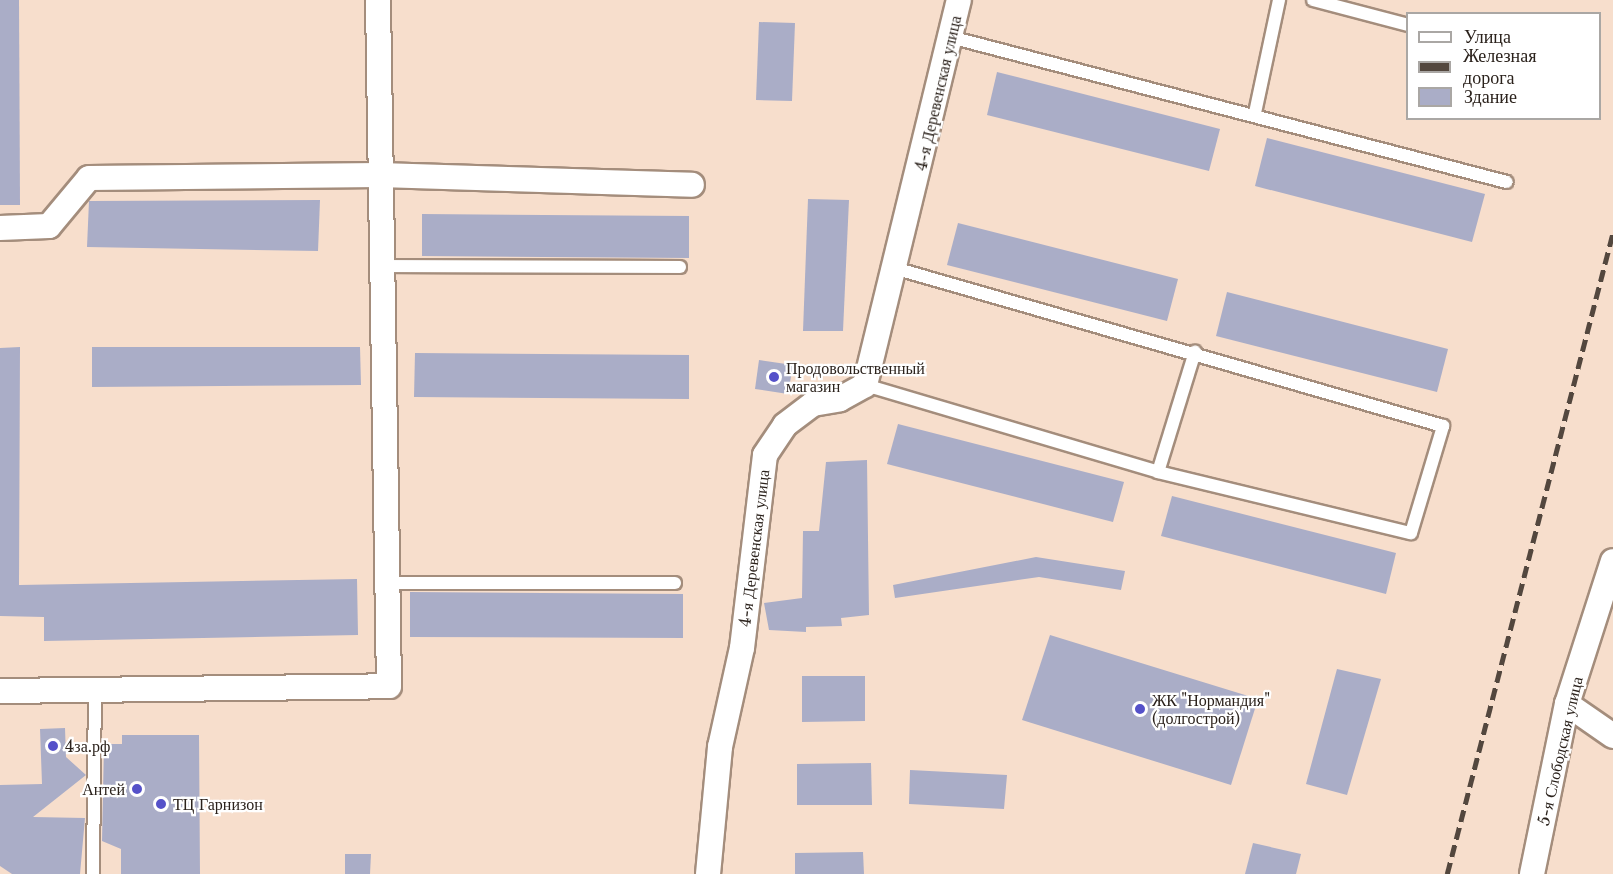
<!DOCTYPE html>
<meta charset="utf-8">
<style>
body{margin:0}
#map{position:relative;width:1613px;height:874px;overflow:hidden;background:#f7decc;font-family:"Libre Baskerville",serif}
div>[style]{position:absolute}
.building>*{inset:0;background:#aaadc7}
.roads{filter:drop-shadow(2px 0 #a48d7c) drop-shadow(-2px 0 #a48d7c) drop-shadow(0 2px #a48d7c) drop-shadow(0 -2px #a48d7c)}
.service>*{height:12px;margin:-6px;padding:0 6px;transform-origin:6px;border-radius:6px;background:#fff}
.minor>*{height:24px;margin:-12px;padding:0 12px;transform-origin:12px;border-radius:12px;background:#fff}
.rail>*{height:4.5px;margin-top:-2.25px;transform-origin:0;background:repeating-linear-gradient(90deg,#53473e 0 12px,transparent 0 18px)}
.dots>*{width:16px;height:16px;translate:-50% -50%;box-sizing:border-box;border:3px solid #fff;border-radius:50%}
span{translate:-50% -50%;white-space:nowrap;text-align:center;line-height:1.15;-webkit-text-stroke:4.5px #fff;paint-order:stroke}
.street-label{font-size:16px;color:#2b221c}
.poi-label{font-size:16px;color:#2b221c}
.left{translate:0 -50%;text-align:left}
.right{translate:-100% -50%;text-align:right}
.legend{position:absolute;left:1406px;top:12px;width:195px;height:108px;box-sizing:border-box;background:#fff;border:2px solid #aaa7a4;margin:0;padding:8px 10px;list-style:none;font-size:18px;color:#2b221c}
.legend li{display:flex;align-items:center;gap:12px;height:30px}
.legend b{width:30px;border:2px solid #aaa7a4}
</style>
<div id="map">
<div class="building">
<div style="clip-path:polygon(0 0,19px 0,20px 205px,0 205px)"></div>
<div style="clip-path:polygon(759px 22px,795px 23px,792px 101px,756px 100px)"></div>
<div style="clip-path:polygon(997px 72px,1220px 129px,1209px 171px,987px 115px)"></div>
<div style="clip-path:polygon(1267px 138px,1485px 194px,1472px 242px,1255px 186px)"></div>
<div style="clip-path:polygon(808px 199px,849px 200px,843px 331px,803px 331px)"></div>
<div style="clip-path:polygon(320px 200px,318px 251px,87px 247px,89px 201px)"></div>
<div style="clip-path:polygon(422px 214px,689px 216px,689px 258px,422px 256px)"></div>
<div style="clip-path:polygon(958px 223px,1178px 279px,1167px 321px,947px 265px)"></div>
<div style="clip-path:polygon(1227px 292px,1448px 349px,1437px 392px,1216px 336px)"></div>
<div style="clip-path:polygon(20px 347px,19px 585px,357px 579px,358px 635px,44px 641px,44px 617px,0 616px,0 348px)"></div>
<div style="clip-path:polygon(92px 347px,360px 347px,361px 385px,92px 387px)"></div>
<div style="clip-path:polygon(415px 353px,689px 355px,689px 399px,414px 397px)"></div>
<div style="clip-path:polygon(759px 360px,793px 365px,788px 394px,755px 389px)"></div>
<div style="clip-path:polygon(898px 424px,1124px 482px,1113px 522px,887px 464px)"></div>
<div style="clip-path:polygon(867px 460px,869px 615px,841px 618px,842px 626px,806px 627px,806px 632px,769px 630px,764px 603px,802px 598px,803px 531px,819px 531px,826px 462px)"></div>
<div style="clip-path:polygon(1172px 496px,1396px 553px,1386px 594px,1161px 536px)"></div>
<div style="clip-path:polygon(1036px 557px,1125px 571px,1121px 590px,1039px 577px,895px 598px,893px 585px)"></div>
<div style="clip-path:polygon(410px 592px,683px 594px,683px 638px,410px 637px)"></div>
<div style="clip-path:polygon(1050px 635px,1258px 699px,1231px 785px,1022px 720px)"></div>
<div style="clip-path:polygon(1337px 669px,1381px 679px,1347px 795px,1306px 784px)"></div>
<div style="clip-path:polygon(802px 676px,865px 676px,865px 721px,802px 722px)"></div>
<div style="clip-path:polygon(65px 728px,66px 757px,86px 775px,33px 817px,85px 818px,80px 874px,12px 874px,0 866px,0 785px,42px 784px,40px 729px)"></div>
<div style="clip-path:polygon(122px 735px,199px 735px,200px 874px,121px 874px,121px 849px,102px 841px,104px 744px,122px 744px)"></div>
<div style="clip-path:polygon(871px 763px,872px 805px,797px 805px,797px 764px)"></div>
<div style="clip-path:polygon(910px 770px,1007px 775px,1004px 809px,909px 804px)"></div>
<div style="clip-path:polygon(1253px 843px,1301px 854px,1296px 874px,1245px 874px)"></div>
<div style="clip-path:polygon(863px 852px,864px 874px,795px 874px,795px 853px)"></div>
<div style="clip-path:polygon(345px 854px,371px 854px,370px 874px,345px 874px)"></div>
</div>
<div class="roads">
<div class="service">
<div style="left:1313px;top:0;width:98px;rotate:14.7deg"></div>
<div style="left:954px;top:38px;width:571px;rotate:14.6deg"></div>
<div style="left:1255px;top:113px;width:116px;rotate:-78deg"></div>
<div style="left:381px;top:266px;width:299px;rotate:0.2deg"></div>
<div style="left:865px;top:385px;width:306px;rotate:16.5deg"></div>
<div style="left:1158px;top:472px;width:260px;rotate:13.6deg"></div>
<div style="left:1411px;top:533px;width:112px;rotate:-73.3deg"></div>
<div style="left:1443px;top:426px;width:571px;rotate:-163.94deg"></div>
<div style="left:1158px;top:472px;width:126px;rotate:-72.9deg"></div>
<div style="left:389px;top:583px;width:286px"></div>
<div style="left:93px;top:874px;width:185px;rotate:-89.4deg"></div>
</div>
<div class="minor">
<div style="left:0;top:228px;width:49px;rotate:-2.3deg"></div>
<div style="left:49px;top:226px;width:62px;rotate:-50.2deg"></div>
<div style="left:89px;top:178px;width:291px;rotate:-0.6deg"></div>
<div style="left:380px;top:175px;width:312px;rotate:1.8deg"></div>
<div style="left:0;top:691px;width:389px;rotate:-0.7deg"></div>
<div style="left:389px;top:686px;width:686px;rotate:-90.92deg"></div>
<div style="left:1567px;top:704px;width:56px;rotate:34.8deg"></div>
<div style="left:708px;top:874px;width:128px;rotate:-84.6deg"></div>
<div style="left:720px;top:747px;width:101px;rotate:-77.5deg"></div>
<div style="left:742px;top:648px;width:194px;rotate:-83.2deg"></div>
<div style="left:765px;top:455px;width:36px;rotate:-56deg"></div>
<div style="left:785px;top:425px;width:35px;rotate:-37deg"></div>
<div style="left:813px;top:404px;width:27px;rotate:-10deg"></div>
<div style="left:840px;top:399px;width:29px;rotate:-29deg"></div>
<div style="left:865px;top:385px;width:396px;rotate:-76.3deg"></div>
<div style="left:1532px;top:874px;width:174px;rotate:-78.4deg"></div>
<div style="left:1567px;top:704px;width:150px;rotate:-72.2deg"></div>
</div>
</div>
<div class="rail">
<div style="left:1447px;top:874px;width:663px;rotate:-75.5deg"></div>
</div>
<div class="dots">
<div style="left:774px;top:377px;background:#5551c9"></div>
<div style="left:1140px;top:709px;background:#5551c9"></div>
<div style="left:53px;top:746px;background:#5551c9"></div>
<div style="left:137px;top:789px;background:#5551c9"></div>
<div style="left:161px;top:804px;background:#5551c9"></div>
</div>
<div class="street-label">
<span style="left:938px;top:93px;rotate:-77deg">4-я Деревенская улица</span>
<span style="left:754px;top:548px;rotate:-83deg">4-я Деревенская улица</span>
<span style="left:1560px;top:751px;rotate:-77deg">5-я Слободская улица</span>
</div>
<div class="poi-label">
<span class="left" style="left:786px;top:377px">Продовольственный<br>магазин</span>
<span class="left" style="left:1152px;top:709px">ЖК "Нормандия"<br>(долгострой)</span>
<span class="left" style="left:65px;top:746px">4за.рф</span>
<span class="right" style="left:125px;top:789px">Антей</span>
<span class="left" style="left:173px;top:804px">ТЦ Гарнизон</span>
</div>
<ul class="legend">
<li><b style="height:8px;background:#fff"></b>Улица</li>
<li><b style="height:8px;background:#53473e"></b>Железная дорога</li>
<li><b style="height:16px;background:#aaadc7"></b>Здание</li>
</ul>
</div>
